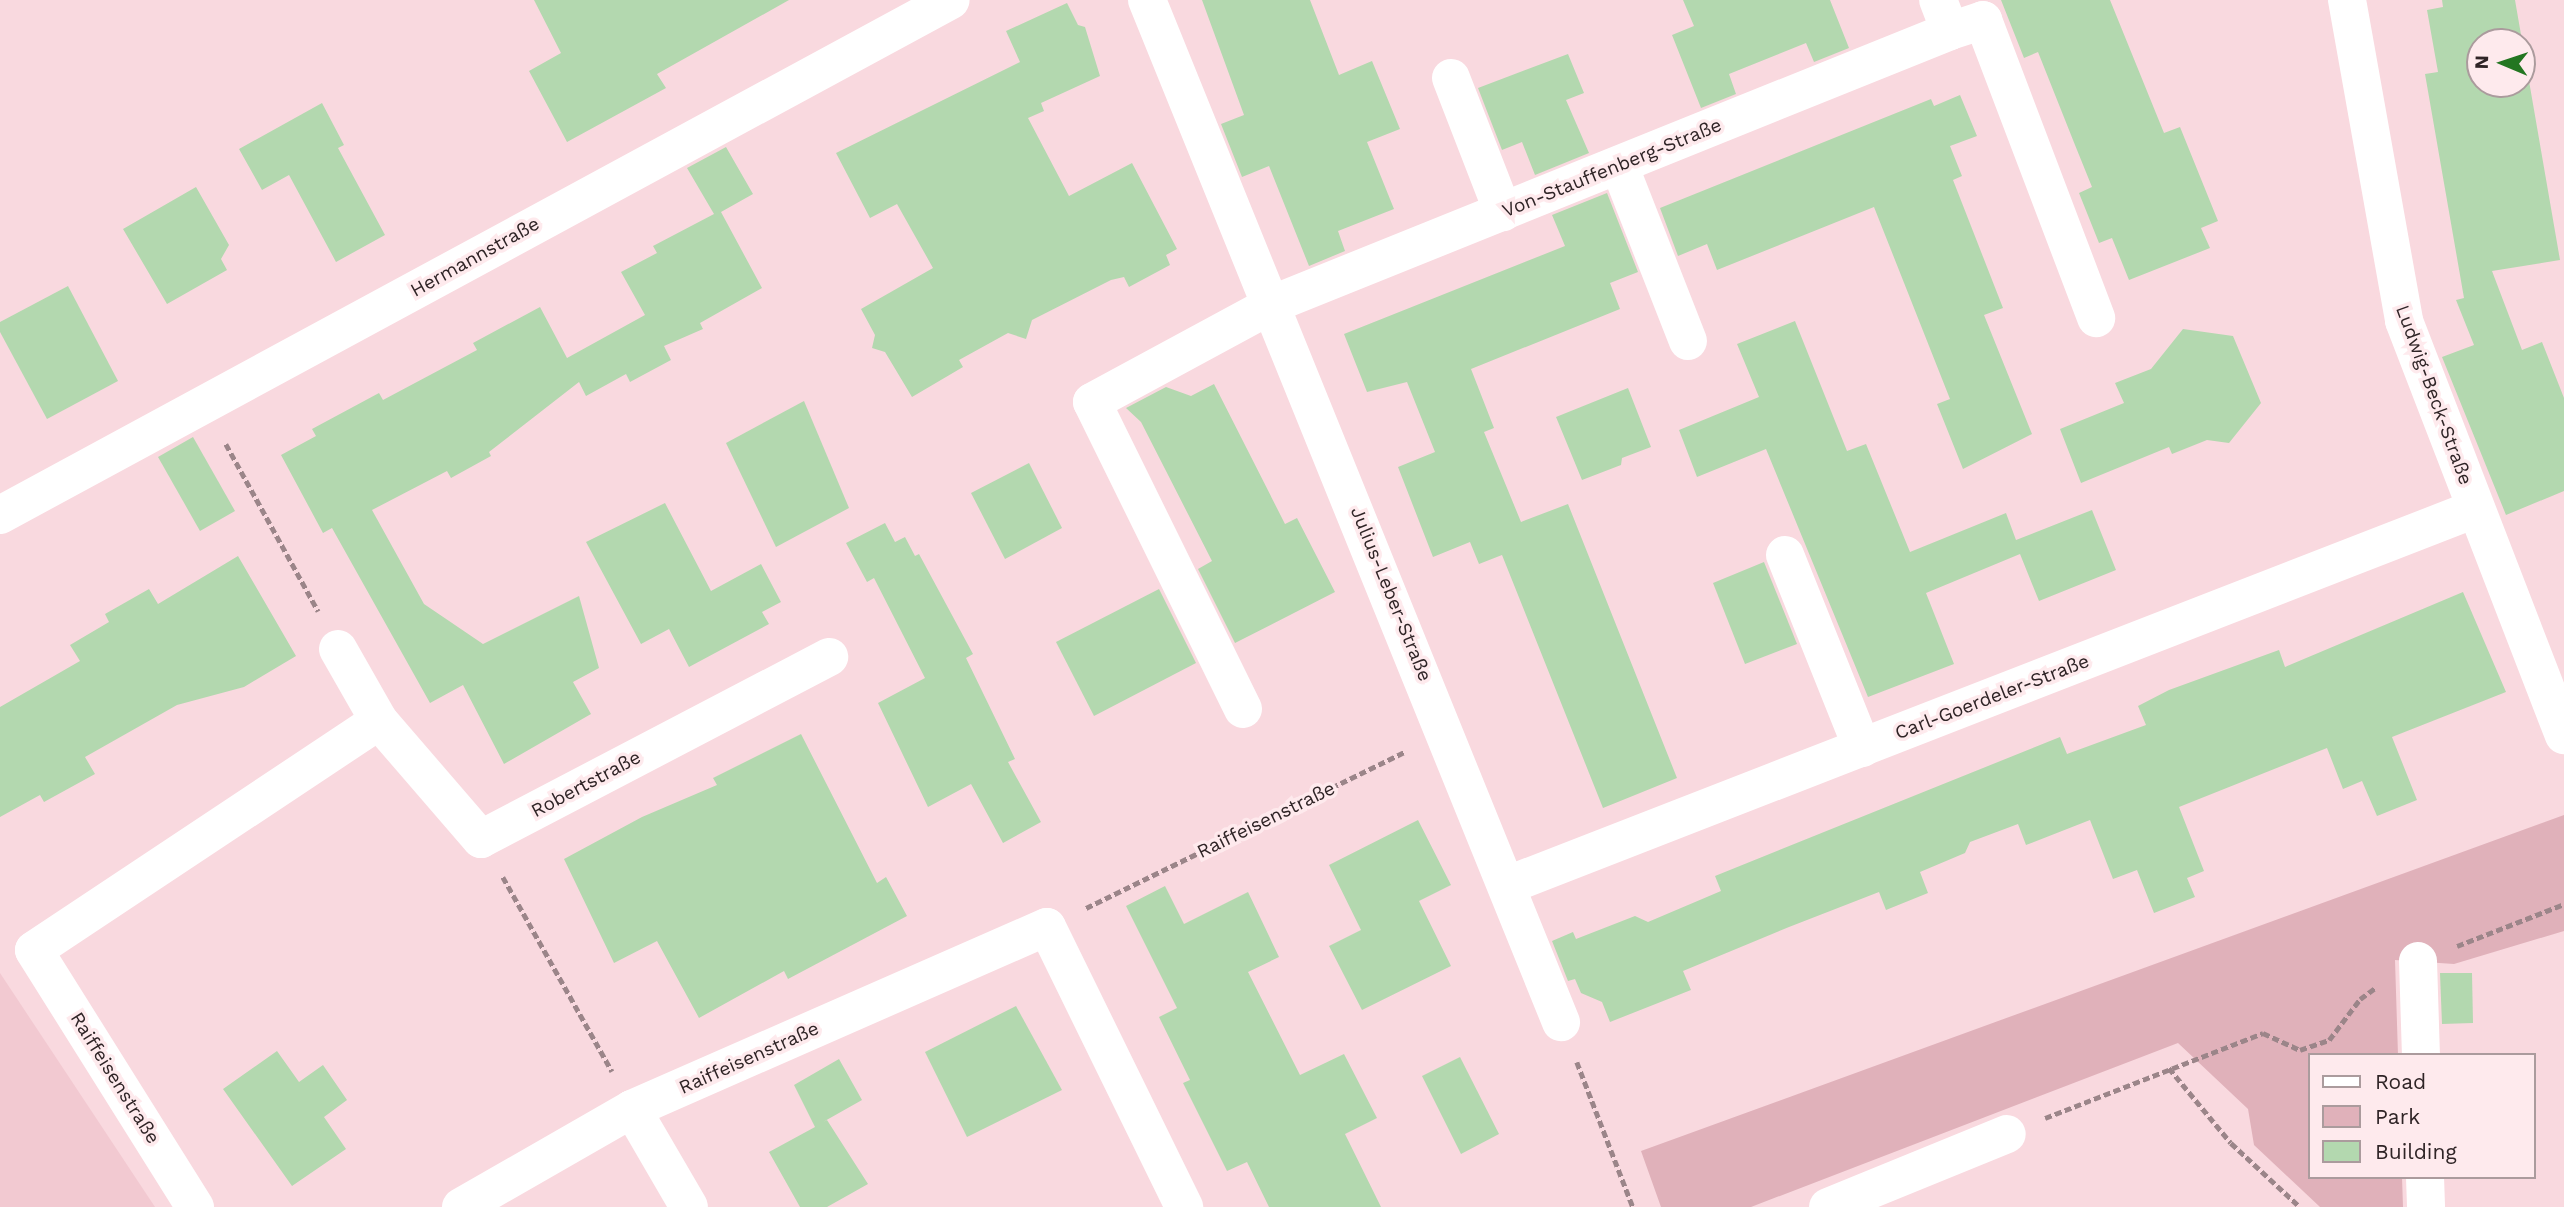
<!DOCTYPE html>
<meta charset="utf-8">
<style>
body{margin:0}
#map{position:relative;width:2564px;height:1207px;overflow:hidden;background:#f9d9df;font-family:"Work Sans",sans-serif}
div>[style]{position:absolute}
.built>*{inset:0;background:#f2c9d1}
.green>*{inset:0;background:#e0b1ba}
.building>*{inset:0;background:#b3d8af}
.path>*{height:4.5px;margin-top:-2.25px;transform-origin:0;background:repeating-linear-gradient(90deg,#9b8589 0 7px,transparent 0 10.5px)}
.minor>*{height:38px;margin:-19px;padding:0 19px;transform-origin:19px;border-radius:19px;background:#fff}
span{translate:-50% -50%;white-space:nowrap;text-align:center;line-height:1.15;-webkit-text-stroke:7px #feeaed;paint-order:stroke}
.street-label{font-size:19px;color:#2f2426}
.legend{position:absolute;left:2308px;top:1053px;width:228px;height:126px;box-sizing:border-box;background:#feeaed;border:2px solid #ab9b9d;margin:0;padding:9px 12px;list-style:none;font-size:21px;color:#2f2426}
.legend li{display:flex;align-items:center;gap:14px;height:35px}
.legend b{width:35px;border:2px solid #ab9b9d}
.north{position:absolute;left:2466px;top:28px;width:70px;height:70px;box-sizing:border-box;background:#feeaed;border:2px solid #ab9b9d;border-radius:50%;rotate:272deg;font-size:19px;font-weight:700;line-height:28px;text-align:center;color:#2f2426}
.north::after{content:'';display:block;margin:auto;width:24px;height:32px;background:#237621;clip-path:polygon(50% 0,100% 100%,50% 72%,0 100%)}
</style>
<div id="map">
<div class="built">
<div style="clip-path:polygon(0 973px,155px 1207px,0 1207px)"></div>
</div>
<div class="green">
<div style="clip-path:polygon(2564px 815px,2564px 931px,2454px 964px,2395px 960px,2398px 1055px,2310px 1055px,2310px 1177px,2402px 1177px,2403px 1207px,2320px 1207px,2254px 1145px,2248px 1109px,2178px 1043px,1751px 1207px,1661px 1207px,1641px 1151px)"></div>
</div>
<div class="building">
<div style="clip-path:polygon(534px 0,789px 0,657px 74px,666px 88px,567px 142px,529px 71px,561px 53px)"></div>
<div style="clip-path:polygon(1202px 0,1310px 0,1339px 75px,1372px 61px,1400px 129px,1367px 142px,1394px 209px,1338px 231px,1345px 251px,1309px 266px,1269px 166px,1242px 177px,1221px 124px,1244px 115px)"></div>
<div style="clip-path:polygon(1683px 0,1830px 0,1849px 48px,1814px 62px,1806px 43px,1729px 74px,1736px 94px,1701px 108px,1672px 35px,1694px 26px)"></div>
<div style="clip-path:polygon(2001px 0,2110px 0,2164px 133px,2180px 127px,2218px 221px,2201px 228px,2210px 248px,2129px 280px,2112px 238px,2099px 243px,2079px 193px,2092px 187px,2075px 145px,2038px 52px,2024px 58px)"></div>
<div style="clip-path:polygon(evenodd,2442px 0,2515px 0,2560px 260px,2492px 271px,2522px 350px,2542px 342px,2564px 398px,2564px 491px,2506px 515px,2442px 357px,2474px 345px,2456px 300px,2464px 298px,2425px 74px,2438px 72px,2427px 10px,2443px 7px,2442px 0,2480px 42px,2522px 42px,2522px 84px,2480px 84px,2480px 42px)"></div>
<div style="clip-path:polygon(1067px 3px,1078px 25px,1085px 27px,1100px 76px,1041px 103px,1044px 111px,1028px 118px,1069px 196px,1132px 163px,1177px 249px,1166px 255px,1170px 265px,1129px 287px,1124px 277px,1111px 280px,1032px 320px,1026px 339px,1008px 333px,959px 360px,963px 367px,912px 397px,885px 352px,872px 348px,875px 335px,861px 309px,933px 268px,897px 204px,870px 218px,836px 153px,1020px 62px,1006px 31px)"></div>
<div style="clip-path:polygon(1568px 54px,1584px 93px,1566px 100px,1589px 153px,1535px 175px,1522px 142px,1502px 150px,1478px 88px)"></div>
<div style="clip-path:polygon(1960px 95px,1977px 136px,1950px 146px,1962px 176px,1953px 180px,2003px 308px,1984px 315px,2032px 434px,1963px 469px,1937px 404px,1950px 399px,1874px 207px,1717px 270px,1707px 244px,1678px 256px,1660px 208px,1931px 99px,1934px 106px)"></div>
<div style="clip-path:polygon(322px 103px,344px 145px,338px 148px,385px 235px,336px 262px,289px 175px,262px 190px,239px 149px)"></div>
<div style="clip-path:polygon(726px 147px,753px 194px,721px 212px,762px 288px,700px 323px,703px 329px,664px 346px,671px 360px,630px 382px,626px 374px,586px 396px,579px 382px,489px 452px,491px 456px,451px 478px,447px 471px,372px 510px,424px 604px,483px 644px,579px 596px,599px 668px,573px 682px,591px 714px,504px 764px,463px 685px,430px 703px,332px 528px,323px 533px,281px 455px,316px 436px,312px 429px,379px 393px,383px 400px,477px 350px,473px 343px,540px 307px,567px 358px,645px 315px,621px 272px,657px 253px,653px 246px,714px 214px,687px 168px)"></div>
<div style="clip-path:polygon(196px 187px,229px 245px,221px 259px,227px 270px,167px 304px,123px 229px)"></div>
<div style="clip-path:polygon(1607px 193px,1638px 272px,1610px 283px,1620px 309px,1471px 369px,1494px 428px,1484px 432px,1521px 522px,1568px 504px,1677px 778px,1603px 808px,1502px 555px,1479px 564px,1470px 542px,1433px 557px,1398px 467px,1435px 452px,1407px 382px,1367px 392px,1344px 334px,1565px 246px,1552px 215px)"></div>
<div style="clip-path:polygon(68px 286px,118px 381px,47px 419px,0 332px,0 322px)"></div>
<div style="clip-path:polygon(1795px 321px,1847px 451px,1866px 444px,1910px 552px,2006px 513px,2016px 540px,2092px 510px,2116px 570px,2039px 601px,2020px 554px,1926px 593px,1954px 664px,1868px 697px,1766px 449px,1697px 477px,1679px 430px,1759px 397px,1737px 344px)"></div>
<div style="clip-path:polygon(2183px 329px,2233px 336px,2261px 403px,2229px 443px,2207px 440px,2172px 454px,2169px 447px,2081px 483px,2060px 429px,2124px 403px,2115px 383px,2151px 369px)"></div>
<div style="clip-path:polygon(1214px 384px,1285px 524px,1297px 518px,1335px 592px,1235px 643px,1198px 569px,1212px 561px,1141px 422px,1126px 408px,1166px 387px,1191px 396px)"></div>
<div style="clip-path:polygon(1628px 388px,1651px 447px,1622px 458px,1621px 465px,1582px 480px,1556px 417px)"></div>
<div style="clip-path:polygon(804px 401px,849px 508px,776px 547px,726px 443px)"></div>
<div style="clip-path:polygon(193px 437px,235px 511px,200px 531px,158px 457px)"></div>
<div style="clip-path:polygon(1029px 463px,1062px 528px,1005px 559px,971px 493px)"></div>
<div style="clip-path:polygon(665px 503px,711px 591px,761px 564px,781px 602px,762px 612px,769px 624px,689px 667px,669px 629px,641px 644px,586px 542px)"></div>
<div style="clip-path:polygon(885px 523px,895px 542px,905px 537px,915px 556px,919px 554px,973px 654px,966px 658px,1015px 759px,1008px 762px,1041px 822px,1003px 843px,971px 784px,928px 807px,878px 703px,925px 678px,874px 578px,867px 582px,846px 543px)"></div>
<div style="clip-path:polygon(238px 556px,296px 656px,244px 687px,177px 705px,85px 757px,95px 774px,44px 802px,40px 795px,0 817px,0 707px,80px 661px,70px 645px,109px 622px,105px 614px,149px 589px,158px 604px)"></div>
<div style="clip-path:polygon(1764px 562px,1797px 644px,1745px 664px,1713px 583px)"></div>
<div style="clip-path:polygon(1159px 589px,1196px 663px,1094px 716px,1056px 642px)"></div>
<div style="clip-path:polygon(2463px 592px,2506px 692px,2392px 737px,2417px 800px,2377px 816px,2362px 781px,2343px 789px,2327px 748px,2179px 807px,2204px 871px,2187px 878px,2195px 897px,2154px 913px,2137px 870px,2113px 879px,2090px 820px,2026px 845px,2018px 824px,1970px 842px,1965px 853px,1920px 872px,1928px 893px,1886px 910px,1879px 892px,1789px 927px,1683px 971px,1691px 990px,1610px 1022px,1602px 1002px,1581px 993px,1575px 979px,1568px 981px,1552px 941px,1573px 932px,1576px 939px,1635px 916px,1648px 922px,1721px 891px,1715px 876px,2060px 737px,2067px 754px,2146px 725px,2138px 706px,2169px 690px,2279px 650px,2285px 667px)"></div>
<div style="clip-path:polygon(801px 734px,877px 883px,886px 877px,907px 916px,788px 979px,784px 971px,699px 1018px,657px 941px,614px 963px,564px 859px,642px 817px,717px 785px,713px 778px)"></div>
<div style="clip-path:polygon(1418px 820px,1451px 885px,1419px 901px,1451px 966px,1362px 1010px,1329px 946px,1361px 930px,1329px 865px)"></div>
<div style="clip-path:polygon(1165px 886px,1184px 924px,1248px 892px,1279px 957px,1248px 972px,1300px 1075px,1344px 1054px,1377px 1118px,1345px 1134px,1381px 1207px,1269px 1207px,1247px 1162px,1227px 1171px,1183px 1083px,1190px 1080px,1159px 1017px,1177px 1008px,1126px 906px)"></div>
<div style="clip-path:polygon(2440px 973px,2472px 973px,2473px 1023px,2442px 1024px)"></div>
<div style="clip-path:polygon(1016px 1006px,1062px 1090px,967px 1137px,925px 1052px)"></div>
<div style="clip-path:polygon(277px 1051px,299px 1082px,323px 1065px,347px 1100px,324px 1117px,346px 1149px,292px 1186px,223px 1089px)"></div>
<div style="clip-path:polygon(1460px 1057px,1499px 1134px,1461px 1154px,1422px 1076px)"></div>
<div style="clip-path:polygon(839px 1059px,862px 1100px,823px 1122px,827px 1120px,868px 1184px,827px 1207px,800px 1207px,769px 1152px,815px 1127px,794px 1085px)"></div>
</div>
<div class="path">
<div style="left:226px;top:444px;width:191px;rotate:61.1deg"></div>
<div style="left:503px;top:877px;width:223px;rotate:60.7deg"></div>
<div style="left:1086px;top:908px;width:355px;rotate:-26.1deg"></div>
<div style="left:2457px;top:946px;width:115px;rotate:-21.4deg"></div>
<div style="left:1577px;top:1062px;width:155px;rotate:68.9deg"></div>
<div style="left:2169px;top:1068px;width:97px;rotate:50.4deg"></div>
<div style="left:2231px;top:1143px;width:94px;rotate:42.8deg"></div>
<div style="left:2045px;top:1118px;width:234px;rotate:-21.3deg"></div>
<div style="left:2263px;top:1033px;width:41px;rotate:24.7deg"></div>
<div style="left:2300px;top:1050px;width:31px;rotate:-19deg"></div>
<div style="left:2329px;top:1040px;width:51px;rotate:-52.9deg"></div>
<div style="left:2360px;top:999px;width:19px;rotate:-36deg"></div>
</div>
<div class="minor">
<div style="left:1147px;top:0;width:1103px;rotate:67.95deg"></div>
<div style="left:2347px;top:0;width:326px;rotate:79.9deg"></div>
<div style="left:2404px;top:321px;width:444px;rotate:68.9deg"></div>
<div style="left:1950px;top:31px;width:35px;rotate:-18deg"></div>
<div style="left:1983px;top:20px;width:319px;rotate:69.2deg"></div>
<div style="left:1451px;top:78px;width:144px;rotate:68.8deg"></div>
<div style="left:1619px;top:165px;width:189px;rotate:68.6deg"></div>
<div style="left:0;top:515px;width:1081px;rotate:-28.44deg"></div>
<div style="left:1785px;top:555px;width:208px;rotate:68.2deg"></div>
<div style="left:338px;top:649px;width:83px;rotate:60.3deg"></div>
<div style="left:1243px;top:709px;width:342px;rotate:-116.2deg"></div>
<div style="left:1092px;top:402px;width:206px;rotate:-28.4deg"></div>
<div style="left:1273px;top:304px;width:730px;rotate:-21.96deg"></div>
<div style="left:1950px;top:31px;width:33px;rotate:-111deg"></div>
<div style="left:1508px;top:885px;width:1038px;rotate:-21.25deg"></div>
<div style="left:2418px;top:961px;width:94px;rotate:88.2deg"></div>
<div style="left:632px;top:1109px;width:113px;rotate:59.8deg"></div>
<div style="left:2425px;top:1177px;width:30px;rotate:88deg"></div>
<div style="left:195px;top:1207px;width:303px;rotate:-122.1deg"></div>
<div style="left:34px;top:950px;width:414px;rotate:-33.6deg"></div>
<div style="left:379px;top:721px;width:156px;rotate:49.2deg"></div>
<div style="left:481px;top:839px;width:393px;rotate:-27.6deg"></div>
<div style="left:461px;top:1207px;width:197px;rotate:-29.8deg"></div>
<div style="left:632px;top:1109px;width:453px;rotate:-23.7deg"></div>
<div style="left:1047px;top:927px;width:312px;rotate:63.9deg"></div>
<div style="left:1828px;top:1207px;width:193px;rotate:-22.2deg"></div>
</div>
<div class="street-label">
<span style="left:1612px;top:168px;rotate:-22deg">Von-Stauffenberg-Straße</span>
<span style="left:475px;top:257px;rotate:-29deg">Hermannstraße</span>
<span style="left:2434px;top:395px;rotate:70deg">Ludwig-Beck-Straße</span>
<span style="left:1391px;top:594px;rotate:68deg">Julius-Leber-Straße</span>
<span style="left:1992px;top:697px;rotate:-21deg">Carl-Goerdeler-Straße</span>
<span style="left:586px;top:784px;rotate:-28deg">Robertstraße</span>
<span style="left:1266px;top:820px;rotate:-26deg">Raiffeisenstraße</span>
<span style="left:749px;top:1058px;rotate:-24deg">Raiffeisenstraße</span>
<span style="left:115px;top:1078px;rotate:58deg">Raiffeisenstraße</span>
</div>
<ul class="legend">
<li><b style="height:9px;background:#fff"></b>Road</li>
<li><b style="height:19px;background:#e0b1ba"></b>Park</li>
<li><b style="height:19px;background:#b3d8af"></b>Building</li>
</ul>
<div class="north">N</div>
</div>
